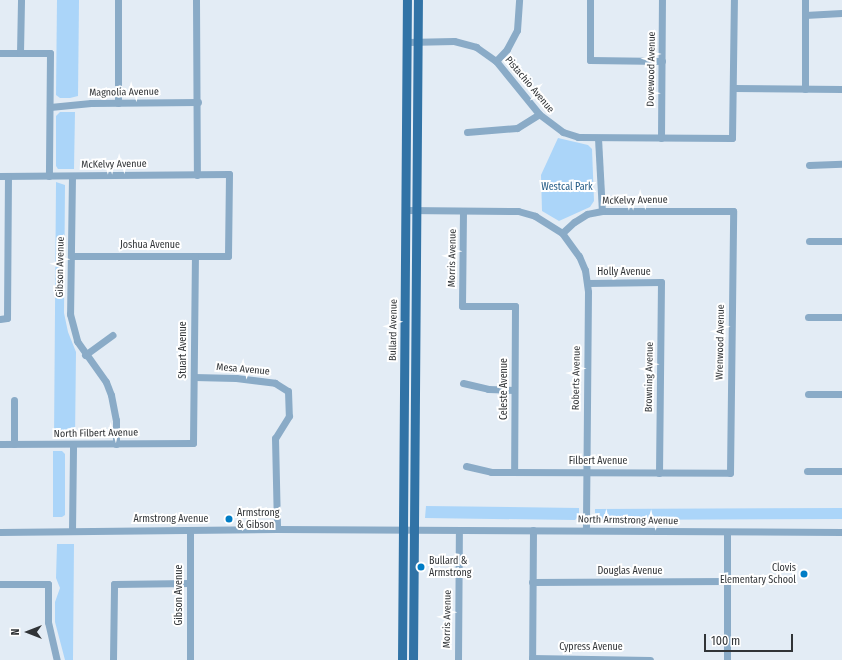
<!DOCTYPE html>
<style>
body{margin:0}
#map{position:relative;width:842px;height:660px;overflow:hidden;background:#e3ecf5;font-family:"Fira Sans Condensed",sans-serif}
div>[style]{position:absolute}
.green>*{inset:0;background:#abd5f9}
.minor>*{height:7px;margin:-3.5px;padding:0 3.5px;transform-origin:3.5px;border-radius:3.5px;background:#8aabc7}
.major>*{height:9px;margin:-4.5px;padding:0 4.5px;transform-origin:4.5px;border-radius:4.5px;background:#3173a6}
.dots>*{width:11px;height:11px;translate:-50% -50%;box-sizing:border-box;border:2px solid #fff;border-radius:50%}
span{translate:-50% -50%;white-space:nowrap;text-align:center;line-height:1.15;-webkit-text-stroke:4px #fff;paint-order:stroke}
.street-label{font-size:10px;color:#313437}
.park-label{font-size:10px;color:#225a85}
.poi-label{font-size:10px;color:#313437}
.left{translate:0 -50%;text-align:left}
.right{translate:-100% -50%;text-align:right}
.north{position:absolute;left:8px;top:612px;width:40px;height:40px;-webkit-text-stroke:3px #fff;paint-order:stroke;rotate:270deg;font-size:11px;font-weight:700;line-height:16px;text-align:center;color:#313437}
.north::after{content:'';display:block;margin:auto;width:14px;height:18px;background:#313437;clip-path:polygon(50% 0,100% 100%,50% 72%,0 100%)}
.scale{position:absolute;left:704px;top:634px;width:89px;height:18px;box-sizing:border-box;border:2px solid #313437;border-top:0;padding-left:5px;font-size:12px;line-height:14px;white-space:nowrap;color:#313437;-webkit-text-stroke:3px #fff;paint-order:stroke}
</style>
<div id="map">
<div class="green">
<div style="clip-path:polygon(57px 0,79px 0,78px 96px,70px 98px,60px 98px,56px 95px)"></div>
<div style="clip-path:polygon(60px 112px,75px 112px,74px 169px,58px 169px,56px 166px,56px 116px)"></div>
<div style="clip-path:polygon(558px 138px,588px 145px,592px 149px,594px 201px,590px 207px,559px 221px,542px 211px,541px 175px)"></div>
<div style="clip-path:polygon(56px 182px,65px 185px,64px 313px,68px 332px,76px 352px,75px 439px,54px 439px)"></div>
<div style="clip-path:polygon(53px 451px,62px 451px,65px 454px,65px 515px,62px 517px,53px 517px)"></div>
<div style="clip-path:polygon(426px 506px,579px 508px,579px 516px,575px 520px,425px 518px)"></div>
<div style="clip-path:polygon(842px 508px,842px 519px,595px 520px,595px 509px)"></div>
<div style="clip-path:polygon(57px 544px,74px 544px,73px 660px,65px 660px,55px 622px,55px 602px,60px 588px,56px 578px)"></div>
</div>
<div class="minor">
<div style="left:196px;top:0;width:175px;rotate:89.7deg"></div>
<div style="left:590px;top:0;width:60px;rotate:90deg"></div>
<div style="left:590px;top:60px;width:72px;rotate:0.8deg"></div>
<div style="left:805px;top:15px;width:37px;rotate:-3deg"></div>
<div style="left:407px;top:42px;width:47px;rotate:-1.2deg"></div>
<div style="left:454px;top:41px;width:23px;rotate:15deg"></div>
<div style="left:476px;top:47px;width:24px;rotate:35deg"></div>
<div style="left:496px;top:61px;width:68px;rotate:50.9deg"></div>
<div style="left:539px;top:114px;width:30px;rotate:37deg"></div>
<div style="left:563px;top:132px;width:16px;rotate:18deg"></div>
<div style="left:578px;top:137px;width:154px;rotate:0.4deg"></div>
<div style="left:732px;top:138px;width:138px;rotate:-89.2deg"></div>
<div style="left:0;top:53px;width:50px"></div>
<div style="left:50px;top:53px;width:123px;rotate:90.5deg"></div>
<div style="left:20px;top:53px;width:53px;rotate:-88.9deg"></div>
<div style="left:496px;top:61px;width:16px;rotate:-47deg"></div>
<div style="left:507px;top:49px;width:21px;rotate:-62deg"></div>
<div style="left:517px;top:30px;width:30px;rotate:-86deg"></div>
<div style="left:733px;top:88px;width:109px;rotate:0.5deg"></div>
<div style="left:805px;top:89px;width:89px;rotate:-90deg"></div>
<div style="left:118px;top:103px;width:103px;rotate:-90deg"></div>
<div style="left:50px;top:107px;width:41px;rotate:-5.6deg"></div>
<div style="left:91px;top:103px;width:107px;rotate:-0.5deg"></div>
<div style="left:467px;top:132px;width:50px;rotate:-4.6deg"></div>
<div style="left:517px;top:128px;width:26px;rotate:-32deg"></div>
<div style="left:598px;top:138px;width:73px;rotate:86.9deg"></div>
<div style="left:661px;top:138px;width:138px;rotate:-89.6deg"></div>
<div style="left:809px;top:165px;width:33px;rotate:-2deg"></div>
<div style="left:0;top:176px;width:229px;rotate:-0.5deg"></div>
<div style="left:229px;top:174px;width:82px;rotate:90.7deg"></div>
<div style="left:228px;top:256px;width:156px;rotate:180deg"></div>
<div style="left:72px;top:176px;width:138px;rotate:90.8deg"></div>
<div style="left:70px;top:314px;width:28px;rotate:75deg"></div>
<div style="left:77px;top:341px;width:50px;rotate:54.7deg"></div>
<div style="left:106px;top:382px;width:14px;rotate:69deg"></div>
<div style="left:111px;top:395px;width:25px;rotate:79deg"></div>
<div style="left:116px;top:420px;width:24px;rotate:90deg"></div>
<div style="left:406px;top:210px;width:112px;rotate:0.5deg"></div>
<div style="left:518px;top:211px;width:18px;rotate:16deg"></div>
<div style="left:535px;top:216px;width:32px;rotate:32deg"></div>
<div style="left:562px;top:233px;width:29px;rotate:54deg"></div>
<div style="left:579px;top:256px;width:15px;rotate:67deg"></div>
<div style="left:585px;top:270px;width:22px;rotate:82deg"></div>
<div style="left:588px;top:292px;width:238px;rotate:90.5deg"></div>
<div style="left:463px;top:211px;width:95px;rotate:90.6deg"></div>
<div style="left:462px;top:306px;width:53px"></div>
<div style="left:515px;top:306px;width:166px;rotate:90.3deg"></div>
<div style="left:809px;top:241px;width:33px"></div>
<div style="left:588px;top:283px;width:73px;rotate:-0.8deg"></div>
<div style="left:661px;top:282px;width:191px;rotate:90.6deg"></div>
<div style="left:808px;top:317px;width:34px"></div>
<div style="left:0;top:319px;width:7px;rotate:-8deg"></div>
<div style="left:7px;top:318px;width:142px;rotate:-89.6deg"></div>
<div style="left:85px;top:355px;width:34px;rotate:-36deg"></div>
<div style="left:194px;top:377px;width:42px;rotate:1.4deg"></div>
<div style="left:236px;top:378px;width:39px;rotate:7deg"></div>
<div style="left:275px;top:383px;width:15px;rotate:32deg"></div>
<div style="left:288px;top:391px;width:25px;rotate:88deg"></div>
<div style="left:289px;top:416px;width:26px;rotate:122deg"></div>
<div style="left:275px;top:438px;width:91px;rotate:88.7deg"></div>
<div style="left:463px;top:383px;width:26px;rotate:13deg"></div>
<div style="left:488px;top:389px;width:26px;rotate:2deg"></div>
<div style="left:808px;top:394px;width:34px"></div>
<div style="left:14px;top:400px;width:44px;rotate:90deg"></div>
<div style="left:0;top:444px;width:193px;rotate:-0.3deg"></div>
<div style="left:193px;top:443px;width:187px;rotate:-89.4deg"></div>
<div style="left:466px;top:466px;width:26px;rotate:13deg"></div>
<div style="left:491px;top:472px;width:239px;rotate:0.2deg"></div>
<div style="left:730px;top:473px;width:262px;rotate:-89.3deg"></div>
<div style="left:733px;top:211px;width:131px;rotate:180deg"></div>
<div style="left:602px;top:211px;width:15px;rotate:169deg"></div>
<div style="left:587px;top:214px;width:15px;rotate:148deg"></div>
<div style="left:574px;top:222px;width:16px;rotate:137deg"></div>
<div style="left:807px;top:471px;width:35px"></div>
<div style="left:533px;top:530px;width:128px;rotate:90.4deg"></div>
<div style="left:532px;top:658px;width:118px;rotate:1deg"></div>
<div style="left:72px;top:531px;width:86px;rotate:-89.3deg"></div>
<div style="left:0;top:532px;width:277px;rotate:-0.6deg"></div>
<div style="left:277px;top:529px;width:565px;rotate:0.3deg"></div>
<div style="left:532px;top:582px;width:195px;rotate:-0.3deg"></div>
<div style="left:0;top:584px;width:48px"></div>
<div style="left:48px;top:584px;width:38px;rotate:90deg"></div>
<div style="left:48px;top:622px;width:39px;rotate:77deg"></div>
<div style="left:113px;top:660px;width:76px;rotate:-89.2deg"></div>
<div style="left:114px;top:584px;width:76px;rotate:-0.8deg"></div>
<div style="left:190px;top:660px;width:130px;rotate:-90deg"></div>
<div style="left:458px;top:660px;width:130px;rotate:-89.6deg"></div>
<div style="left:727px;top:660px;width:128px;rotate:-90deg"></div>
</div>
<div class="major">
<div style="left:402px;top:660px;width:660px;rotate:-89.57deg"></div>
<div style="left:413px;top:660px;width:660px;rotate:-89.57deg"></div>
</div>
<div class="dots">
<div style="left:229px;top:519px;background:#007dc6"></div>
<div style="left:421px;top:567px;background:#007dc6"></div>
<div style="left:804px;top:574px;background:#007dc6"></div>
</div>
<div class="street-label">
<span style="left:652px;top:69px;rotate:-89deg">Dovewood Avenue</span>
<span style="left:529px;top:85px;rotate:50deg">Pistachio Avenue</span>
<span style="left:124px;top:93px;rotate:-1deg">Magnolia Avenue</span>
<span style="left:114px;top:165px;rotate:-1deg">McKelvy Avenue</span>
<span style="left:635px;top:201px;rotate:-1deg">McKelvy Avenue</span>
<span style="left:150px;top:246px">Joshua Avenue</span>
<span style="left:453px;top:258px;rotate:-89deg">Morris Avenue</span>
<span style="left:61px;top:267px;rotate:-89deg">Gibson Avenue</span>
<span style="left:624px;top:273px">Holly Avenue</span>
<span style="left:394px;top:330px;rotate:-89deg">Bullard Avenue</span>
<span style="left:721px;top:342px;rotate:-89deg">Wrenwood Avenue</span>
<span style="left:184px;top:350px;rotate:-90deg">Stuart Avenue</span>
<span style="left:243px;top:370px;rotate:5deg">Mesa Avenue</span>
<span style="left:650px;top:377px;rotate:-89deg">Browning Avenue</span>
<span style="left:577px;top:378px;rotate:-89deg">Roberts Avenue</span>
<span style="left:505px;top:389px;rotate:-90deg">Celeste Avenue</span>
<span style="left:96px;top:434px;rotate:-1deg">North Filbert Avenue</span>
<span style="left:598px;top:462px">Filbert Avenue</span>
<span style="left:171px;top:520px">Armstrong Avenue</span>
<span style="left:628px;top:521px;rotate:1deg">North Armstrong Avenue</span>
<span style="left:630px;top:572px">Douglas Avenue</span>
<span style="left:180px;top:595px;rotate:-90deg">Gibson Avenue</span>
<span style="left:448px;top:619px;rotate:-89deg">Morris Avenue</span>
<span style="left:591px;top:648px">Cypress Avenue</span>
</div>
<div class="park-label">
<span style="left:567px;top:188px">Westcal Park</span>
</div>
<div class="poi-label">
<span class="left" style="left:237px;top:519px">Armstrong<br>&amp; Gibson</span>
<span class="left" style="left:429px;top:567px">Bullard &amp;<br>Armstrong</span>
<span class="right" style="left:796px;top:574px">Clovis<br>Elementary School</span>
</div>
<div class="north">N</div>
<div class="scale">100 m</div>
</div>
